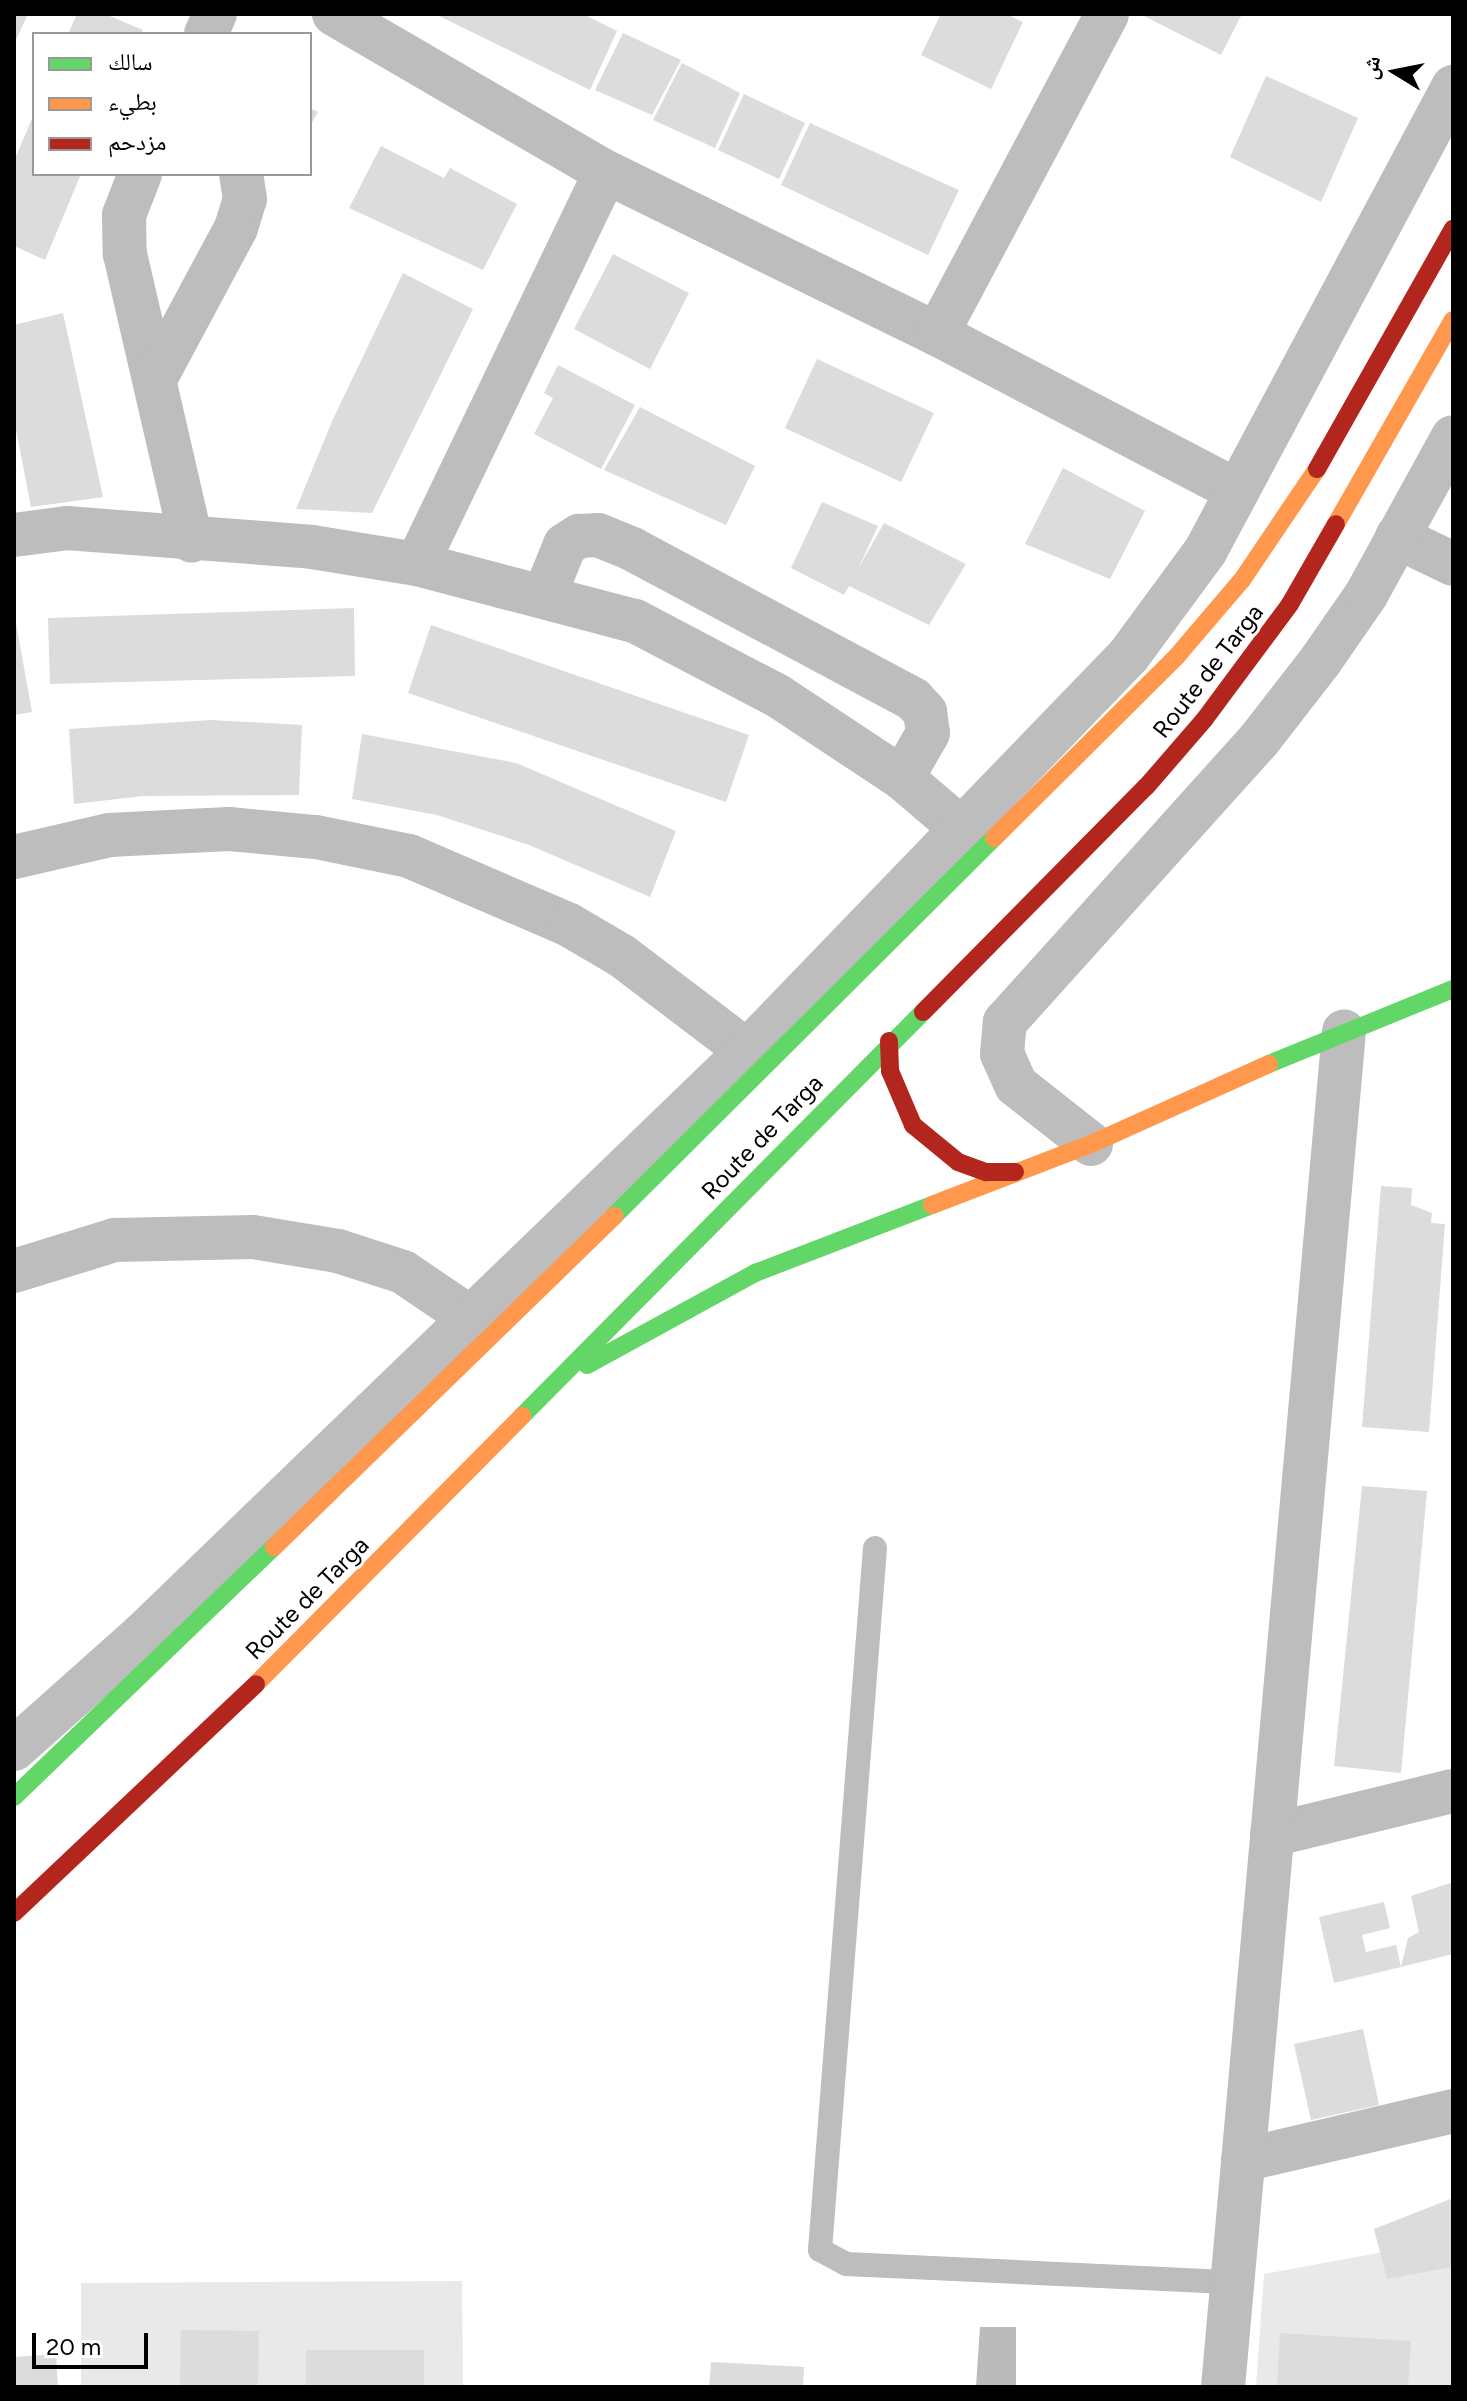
<!DOCTYPE html>
<meta charset="utf-8">
<style>
body{margin:0}
#map{position:relative;width:1467px;height:2401px;overflow:hidden;background:#fff;font-family:Figtree,"Noto Naskh Arabic",sans-serif}
div>[style]{position:absolute}
.green>*{inset:0;background:#e9e9e9}
.water>*{inset:0;background:#bbb}
.building>*{inset:0;background:#dcdcdc}
.lane>*{height:24px;margin:-12px;padding:0 12px;transform-origin:12px;border-radius:12px;background:#bdbdbd}
.street>*{height:44px;margin:-22px;padding:0 22px;transform-origin:22px;border-radius:22px;background:#bdbdbd}
.fast>*{height:18px;margin:-9px;padding:0 9px;transform-origin:9px;border-radius:9px;background:#63d668}
.slow>*{height:18px;margin:-9px;padding:0 9px;transform-origin:9px;border-radius:9px;background:#ff974d}
.jam>*{height:18px;margin:-9px;padding:0 9px;transform-origin:9px;border-radius:9px;background:#b3261e}
span{translate:-50% -50%;white-space:nowrap;text-align:center;line-height:1.15;-webkit-text-stroke:6px #fff;paint-order:stroke}
.street-label{font-size:24px;color:#000}
.frame{position:absolute;inset:0;border:16px solid #000;pointer-events:none}
.legend{position:absolute;left:32px;top:32px;width:280px;height:144px;box-sizing:border-box;background:#fff;border:2px solid #999;margin:0;padding:10px 14px;list-style:none;font-size:24px;color:#000}
.legend li{display:flex;align-items:center;gap:16px;height:40px}
.legend b{width:40px;border:2px solid #999}
.north{position:absolute;left:1355px;top:32px;width:80px;height:80px;-webkit-text-stroke:6px #fff;paint-order:stroke;rotate:280deg;font-size:22px;font-weight:700;line-height:32px;text-align:center;color:#000}
.north::after{content:'';display:block;margin:auto;width:28px;height:36px;background:#000;clip-path:polygon(50% 0,100% 100%,50% 72%,0 100%)}
.scale{position:absolute;left:32px;top:2333px;width:116px;height:36px;box-sizing:border-box;border:4px solid #000;border-top:0;padding-left:10px;font-size:24px;line-height:28px;white-space:nowrap;color:#000;-webkit-text-stroke:6px #fff;paint-order:stroke}
</style>
<div id="map">
<div class="green">
<div style="clip-path:polygon(1453px 2239px,1453px 2387px,1256px 2387px,1264px 2274px)"></div>
<div style="clip-path:polygon(462px 2281px,463px 2387px,81px 2387px,81px 2283px)"></div>
</div>
<div class="water">
<div style="clip-path:polygon(980px 2327px,1016px 2327px,1016px 2387px,976px 2387px)"></div>
</div>
<div class="building">
<div style="clip-path:polygon(14px 14px,28px 14px,14px 44px)"></div>
<div style="clip-path:polygon(77px 14px,105px 14px,143px 30px,141px 34px,68px 34px)"></div>
<div style="clip-path:polygon(435px 14px,583px 14px,617px 31px,590px 90px)"></div>
<div style="clip-path:polygon(941px 14px,1006px 14px,1023px 22px,991px 89px,921px 55px)"></div>
<div style="clip-path:polygon(1140px 14px,1242px 14px,1221px 55px)"></div>
<div style="clip-path:polygon(623px 33px,681px 60px,652px 115px,595px 90px)"></div>
<div style="clip-path:polygon(682px 63px,740px 93px,715px 148px,653px 120px)"></div>
<div style="clip-path:polygon(1266px 76px,1358px 118px,1321px 202px,1230px 157px)"></div>
<div style="clip-path:polygon(744px 94px,805px 123px,779px 179px,718px 150px)"></div>
<div style="clip-path:polygon(310px 108px,318px 112px,310px 126px)"></div>
<div style="clip-path:polygon(34px 114px,34px 174px,81px 174px,45px 260px,14px 246px,14px 161px)"></div>
<div style="clip-path:polygon(810px 123px,959px 190px,928px 255px,781px 185px)"></div>
<div style="clip-path:polygon(381px 146px,444px 178px,450px 168px,517px 204px,483px 270px,349px 208px)"></div>
<div style="clip-path:polygon(613px 254px,689px 293px,650px 369px,574px 329px)"></div>
<div style="clip-path:polygon(403px 273px,473px 309px,372px 513px,296px 509px,333px 419px)"></div>
<div style="clip-path:polygon(63px 313px,103px 497px,31px 507px,14px 419px,14px 325px)"></div>
<div style="clip-path:polygon(817px 359px,934px 413px,901px 482px,785px 428px)"></div>
<div style="clip-path:polygon(558px 365px,635px 405px,601px 469px,534px 434px,553px 398px,544px 393px)"></div>
<div style="clip-path:polygon(640px 407px,755px 466px,726px 525px,604px 470px)"></div>
<div style="clip-path:polygon(1063px 468px,1145px 511px,1110px 579px,1025px 544px)"></div>
<div style="clip-path:polygon(822px 502px,878px 526px,858px 569px,884px 523px,966px 564px,929px 625px,849px 586px,844px 595px,791px 568px)"></div>
<div style="clip-path:polygon(354px 608px,355px 676px,50px 684px,48px 618px)"></div>
<div style="clip-path:polygon(16px 623px,32px 712px,14px 715px,14px 624px)"></div>
<div style="clip-path:polygon(431px 625px,749px 735px,726px 802px,408px 693px)"></div>
<div style="clip-path:polygon(211px 720px,302px 725px,299px 795px,143px 796px,74px 804px,69px 729px)"></div>
<div style="clip-path:polygon(362px 734px,516px 763px,676px 831px,650px 897px,529px 845px,437px 815px,352px 799px)"></div>
<div style="clip-path:polygon(1381px 1186px,1412px 1188px,1411px 1205px,1432px 1213px,1431px 1223px,1445px 1224px,1429px 1432px,1362px 1427px)"></div>
<div style="clip-path:polygon(1362px 1486px,1427px 1491px,1401px 1773px,1334px 1766px)"></div>
<div style="clip-path:polygon(1453px 1882px,1453px 1954px,1401px 1967px,1408px 1938px,1419px 1932px,1411px 1896px)"></div>
<div style="clip-path:polygon(1384px 1902px,1390px 1928px,1362px 1935px,1366px 1952px,1396px 1945px,1401px 1967px,1334px 1983px,1319px 1917px)"></div>
<div style="clip-path:polygon(1363px 2029px,1379px 2105px,1311px 2120px,1294px 2044px)"></div>
<div style="clip-path:polygon(1453px 2198px,1453px 2267px,1387px 2279px,1374px 2229px)"></div>
<div style="clip-path:polygon(181px 2330px,259px 2331px,258px 2387px,180px 2387px)"></div>
<div style="clip-path:polygon(1280px 2333px,1411px 2341px,1408px 2387px,1277px 2387px)"></div>
<div style="clip-path:polygon(306px 2350px,424px 2350px,424px 2387px,306px 2387px)"></div>
<div style="clip-path:polygon(56px 2354px,58px 2387px,14px 2387px,14px 2357px)"></div>
<div style="clip-path:polygon(711px 2362px,804px 2367px,803px 2387px,709px 2387px)"></div>
</div>
<div class="lane">
<div style="left:875px;top:1548px;width:704px;rotate:94.48deg"></div>
<div style="left:820px;top:2250px;width:30px;rotate:28deg"></div>
<div style="left:846px;top:2264px;width:386px;rotate:2.7deg"></div>
</div>
<div class="street">
<div style="left:334px;top:14px;width:315px;rotate:30.2deg"></div>
<div style="left:606px;top:172px;width:369px;rotate:26.1deg"></div>
<div style="left:937px;top:334px;width:339px;rotate:27.6deg"></div>
<div style="left:206px;top:34px;width:22px;rotate:-66deg"></div>
<div style="left:140px;top:174px;width:44px;rotate:111.3deg"></div>
<div style="left:124px;top:215px;width:39px;rotate:89deg"></div>
<div style="left:125px;top:254px;width:294px;rotate:77deg"></div>
<div style="left:937px;top:334px;width:362px;rotate:-62deg"></div>
<div style="left:155px;top:379px;width:171px;rotate:-61.8deg"></div>
<div style="left:236px;top:228px;width:30px;rotate:-73deg"></div>
<div style="left:245px;top:199px;width:25px;rotate:-99deg"></div>
<div style="left:14px;top:535px;width:53px;rotate:-7.5deg"></div>
<div style="left:67px;top:528px;width:246px;rotate:4.4deg"></div>
<div style="left:312px;top:547px;width:106px;rotate:9.2deg"></div>
<div style="left:417px;top:564px;width:225px;rotate:14.7deg"></div>
<div style="left:635px;top:621px;width:161px;rotate:27.7deg"></div>
<div style="left:778px;top:696px;width:149px;rotate:33.5deg"></div>
<div style="left:902px;top:778px;width:82px;rotate:40.5deg"></div>
<div style="left:1397px;top:537px;width:62px;rotate:25.7deg"></div>
<div style="left:417px;top:564px;width:435px;rotate:-64.3deg"></div>
<div style="left:545px;top:594px;width:53px;rotate:-67.8deg"></div>
<div style="left:565px;top:545px;width:17px;rotate:-33deg"></div>
<div style="left:579px;top:536px;width:19px;rotate:-3deg"></div>
<div style="left:598px;top:535px;width:37px;rotate:22deg"></div>
<div style="left:632px;top:549px;width:319px;rotate:28.1deg"></div>
<div style="left:913px;top:699px;width:18px;rotate:47deg"></div>
<div style="left:925px;top:712px;width:21px;rotate:82deg"></div>
<div style="left:928px;top:733px;width:52px;rotate:120deg"></div>
<div style="left:14px;top:857px;width:98px;rotate:-13deg"></div>
<div style="left:109px;top:835px;width:120px;rotate:-2.9deg"></div>
<div style="left:229px;top:829px;width:87px;rotate:5.3deg"></div>
<div style="left:316px;top:837px;width:95px;rotate:11.5deg"></div>
<div style="left:409px;top:856px;width:174px;rotate:23.3deg"></div>
<div style="left:569px;top:925px;width:61px;rotate:30.3deg"></div>
<div style="left:622px;top:956px;width:157px;rotate:37.2deg"></div>
<div style="left:1091px;top:1144px;width:95px;rotate:-141.8deg"></div>
<div style="left:1016px;top:1085px;width:34px;rotate:-114deg"></div>
<div style="left:1002px;top:1054px;width:32px;rotate:-85deg"></div>
<div style="left:1005px;top:1022px;width:380px;rotate:-48deg"></div>
<div style="left:1259px;top:740px;width:101px;rotate:-52.2deg"></div>
<div style="left:1321px;top:660px;width:79px;rotate:-55.3deg"></div>
<div style="left:1366px;top:595px;width:180px;rotate:-61.2deg"></div>
<div style="left:14px;top:1271px;width:106px;rotate:-17.1deg"></div>
<div style="left:115px;top:1240px;width:138px;rotate:-1.2deg"></div>
<div style="left:253px;top:1237px;width:86px;rotate:9.4deg"></div>
<div style="left:338px;top:1251px;width:68px;rotate:17.9deg"></div>
<div style="left:403px;top:1272px;width:78px;rotate:34.1deg"></div>
<div style="left:14px;top:1749px;width:174px;rotate:-41.7deg"></div>
<div style="left:144px;top:1633px;width:838px;rotate:-43.98deg"></div>
<div style="left:747px;top:1051px;width:550px;rotate:-46.03deg"></div>
<div style="left:1129px;top:655px;width:130px;rotate:-53.7deg"></div>
<div style="left:1206px;top:550px;width:525px;rotate:-61.92deg"></div>
<div style="left:1272px;top:1835px;width:186px;rotate:-13.7deg"></div>
<div style="left:1243px;top:2160px;width:216px;rotate:-13.1deg"></div>
<div style="left:1223px;top:2387px;width:1361px;rotate:-84.9deg"></div>
</div>
<div class="fast">
<div style="left:1269px;top:1064px;width:199px;rotate:-22.2deg"></div>
<div style="left:614px;top:1216px;width:536px;rotate:-44.85deg"></div>
<div style="left:587px;top:1365px;width:192px;rotate:-28.7deg"></div>
<div style="left:755px;top:1273px;width:190px;rotate:-21deg"></div>
<div style="left:522px;top:1416px;width:569px;rotate:-45.21deg"></div>
<div style="left:14px;top:1797px;width:361px;rotate:-43.9deg"></div>
</div>
<div class="slow">
<div style="left:1336px;top:524px;width:235px;rotate:-60.2deg"></div>
<div style="left:994px;top:838px;width:258px;rotate:-44.8deg"></div>
<div style="left:1177px;top:656px;width:100px;rotate:-49.5deg"></div>
<div style="left:1242px;top:580px;width:134px;rotate:-56deg"></div>
<div style="left:932px;top:1205px;width:170px;rotate:-21deg"></div>
<div style="left:1091px;top:1144px;width:195px;rotate:-24.2deg"></div>
<div style="left:274px;top:1547px;width:475px;rotate:-44.2deg"></div>
<div style="left:256px;top:1684px;width:378px;rotate:-45.2deg"></div>
</div>
<div class="jam">
<div style="left:1317px;top:469px;width:276px;rotate:-60.5deg"></div>
<div style="left:923px;top:1012px;width:317px;rotate:-45.3deg"></div>
<div style="left:1146px;top:787px;width:89px;rotate:-49.1deg"></div>
<div style="left:1204px;top:720px;width:144px;rotate:-53.4deg"></div>
<div style="left:1290px;top:604px;width:92px;rotate:-60.1deg"></div>
<div style="left:889px;top:1041px;width:30px;rotate:88deg"></div>
<div style="left:890px;top:1071px;width:59px;rotate:66.9deg"></div>
<div style="left:913px;top:1125px;width:58px;rotate:39.4deg"></div>
<div style="left:958px;top:1162px;width:30px;rotate:20deg"></div>
<div style="left:986px;top:1172px;width:29px"></div>
<div style="left:14px;top:1913px;width:333px;rotate:-43.4deg"></div>
</div>
<div class="street-label">
<span style="left:1208px;top:671px;rotate:-52deg">Route de Targa</span>
<span style="left:762px;top:1137px;rotate:-46deg">Route de Targa</span>
<span style="left:307px;top:1598px;rotate:-45deg">Route de Targa</span>
</div>
<div class="frame"></div>
<ul class="legend">
<li><b style="height:10px;background:#63d668"></b>سالك</li>
<li><b style="height:10px;background:#ff974d"></b>بطيء</li>
<li><b style="height:10px;background:#b3261e"></b>مزدحم</li>
</ul>
<div class="north">ش</div>
<div class="scale">20 m</div>
</div>
